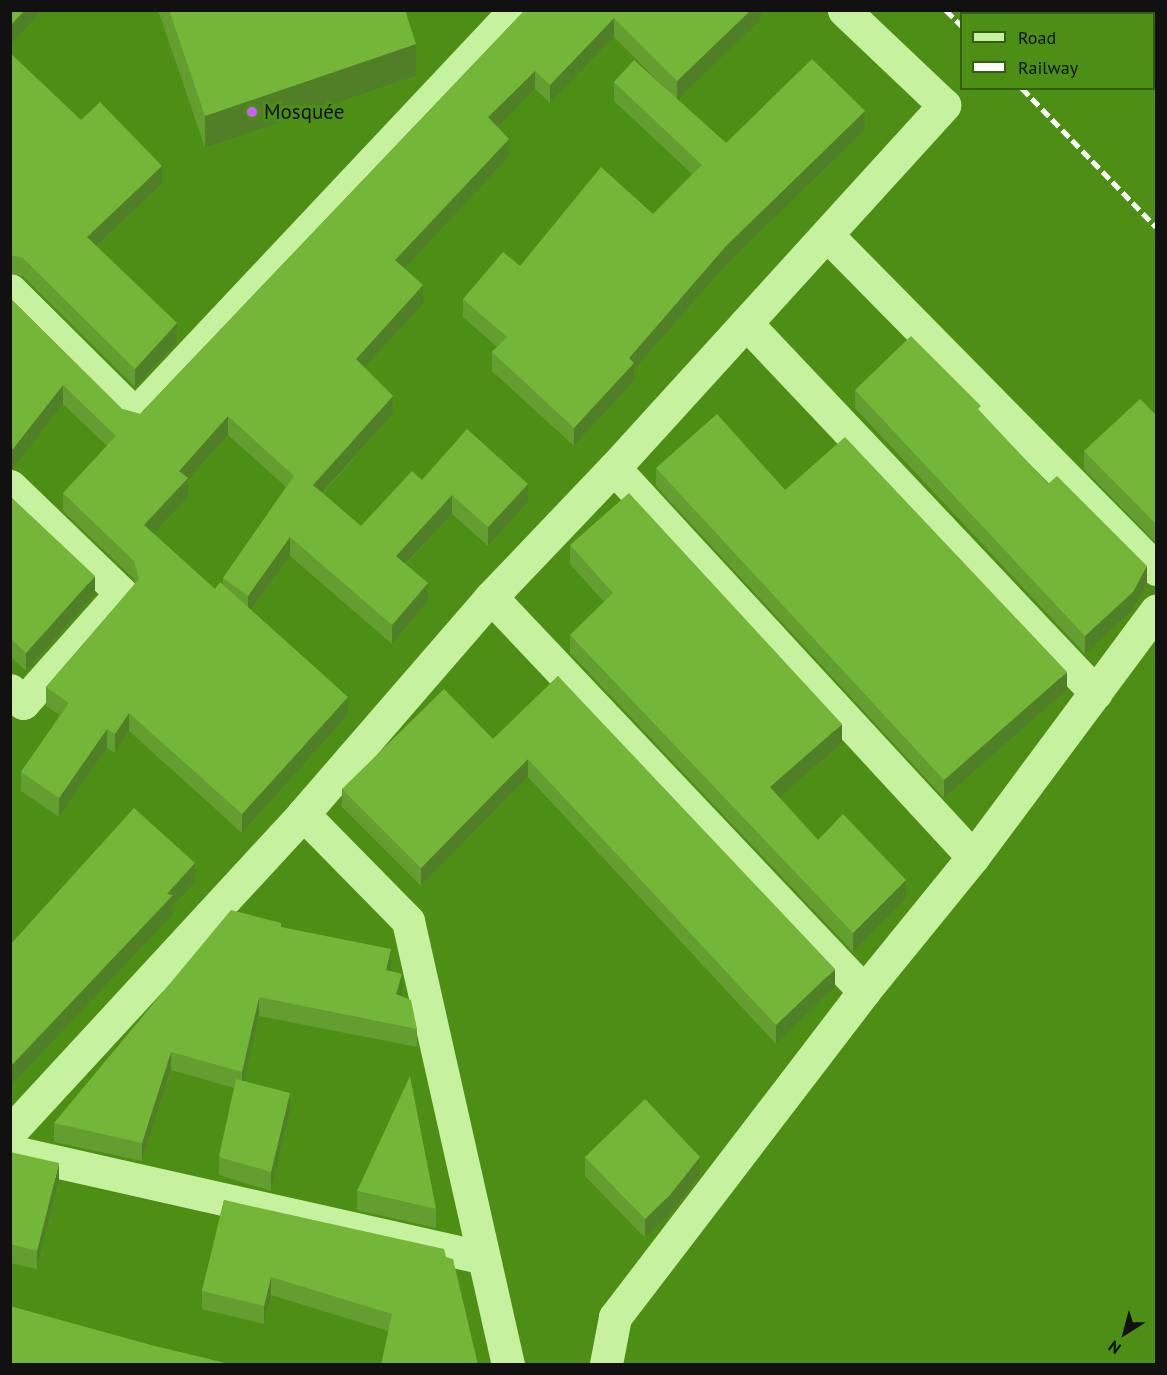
<!DOCTYPE html>
<meta charset="utf-8">
<style>
body{margin:0}
#map{position:relative;width:1167px;height:1375px;overflow:hidden;background:#4c8f14;font-family:"PT Sans",sans-serif}
div>[style]{position:absolute}
.minor>*{height:33px;margin:-16.5px;padding:0 16.5px;transform-origin:16.5px;border-radius:16.5px;background:#c6f19f}
.rail>*{height:4.5px;margin-top:-2.25px;transform-origin:0;background:repeating-linear-gradient(90deg,#fff 0 10px,transparent 0 14.5px)}
.wall>*{inset:0;background:#649d30}
.shaded-wall>*{inset:0;background:#517f27}
.building>*{inset:0;background:#74b638}
.dots>*{width:16px;height:16px;translate:-50% -50%;box-sizing:border-box;border:3px solid #4c8f14;border-radius:50%}
span{translate:-50% -50%;white-space:nowrap;text-align:center;line-height:1.15;-webkit-text-stroke:6px #4c8f14;paint-order:stroke}
.poi-label{font-size:21px;color:#111}
.left{translate:0 -50%;text-align:left}
.frame{position:absolute;inset:0;border:12px solid #111;pointer-events:none}
.legend{position:absolute;left:960px;top:12px;width:195px;height:78px;box-sizing:border-box;background:#4c8f14;border:2px solid #345d13;margin:0;padding:8px 10px;list-style:none;font-size:18px;color:#111}
.legend li{display:flex;align-items:center;gap:12px;height:30px}
.legend b{width:30px;border:2px solid #345d13}
.north{position:absolute;left:1095px;top:1303px;width:60px;height:60px;-webkit-text-stroke:4px #4c8f14;paint-order:stroke;rotate:216deg;font-size:16px;font-weight:700;line-height:24px;text-align:center;color:#111}
.north::after{content:'';display:block;margin:auto;width:21px;height:27px;background:#111;clip-path:polygon(50% 0,100% 100%,50% 72%,0 100%)}
</style>
<div id="map">
<div class="minor">
<div style="left:827px;top:235px;width:469px;rotate:45.4deg"></div>
<div style="left:10px;top:290px;width:176px;rotate:44.8deg"></div>
<div style="left:135px;top:414px;width:555px;rotate:-46.75deg"></div>
<div style="left:746px;top:323px;width:509px;rotate:46.59deg"></div>
<div style="left:614px;top:468px;width:529px;rotate:47.3deg"></div>
<div style="left:10px;top:486px;width:154px;rotate:43.9deg"></div>
<div style="left:121px;top:593px;width:147px;rotate:131.7deg"></div>
<div style="left:23px;top:703px;width:18px;rotate:-135deg"></div>
<div style="left:491px;top:597px;width:543px;rotate:46.57deg"></div>
<div style="left:864px;top:991px;width:173px;rotate:-50.9deg"></div>
<div style="left:973px;top:857px;width:307px;rotate:-53.4deg"></div>
<div style="left:303px;top:814px;width:150px;rotate:45.5deg"></div>
<div style="left:408px;top:921px;width:454px;rotate:77.3deg"></div>
<div style="left:10px;top:1132px;width:432px;rotate:-47.3deg"></div>
<div style="left:303px;top:814px;width:287px;rotate:-49.1deg"></div>
<div style="left:491px;top:597px;width:178px;rotate:-46.4deg"></div>
<div style="left:614px;top:468px;width:491px;rotate:-47.7deg"></div>
<div style="left:944px;top:105px;width:138px;rotate:-136.5deg"></div>
<div style="left:10px;top:1151px;width:483px;rotate:12.7deg"></div>
<div style="left:606px;top:1364px;width:48px;rotate:-79.2deg"></div>
<div style="left:615px;top:1317px;width:410px;rotate:-52.6deg"></div>
</div>
<div class="rail">
<div style="left:946px;top:10px;width:23px;rotate:45deg"></div>
<div style="left:1022px;top:88px;width:193px;rotate:46deg"></div>
</div>
<div class="wall">
<div style="clip-path:polygon(158px 10px,405px 10px,416px 76px,205px 148px)"></div>
<div style="clip-path:polygon(evenodd,525px 10px,761px 10px,761px 19px,677px 99px,726px 143px,865px 130px,726px 265px,634px 370px,634px 381px,574px 446px,492px 371px,492px 352px,497px 347px,463px 317px,463px 299px,520px 266px,653px 214px,692px 174px,614px 101px,614px 82px,667px 90px,614px 37px,550px 103px,535px 89px,497px 126px,509px 157px,404px 268px,423px 304px,365px 367px,393px 414px,323px 493px,361px 526px,422px 480px,528px 502px,488px 546px,452px 514px,406px 564px,428px 601px,392px 644px,290px 556px,251px 610px,348px 715px,242px 833px,129px 731px,115px 753px,107px 748px,59px 817px,21px 791px,21px 772px,60px 715px,46px 706px,46px 687px,135px 584px,134px 579px,63px 511px,63px 493px,107px 446px,63px 404px,13px 468px,10px 469px,10px 298px,122px 409px,140px 414px,525px 10px,228px 435px,286px 487px,223px 578px,223px 585px,215px 589px,153px 533px,188px 497px,188px 480px,228px 435px)"></div>
<div style="clip-path:polygon(10px 53px,81px 120px,162px 184px,97px 246px,177px 342px,135px 387px,23px 276px,10px 274px)"></div>
<div style="clip-path:polygon(855px 390px,981px 413px,1048px 484px,1147px 585px,1133px 610px,1085px 654px,855px 408px)"></div>
<div style="clip-path:polygon(1156px 415px,1156px 543px,1084px 469px,1084px 451px)"></div>
<div style="clip-path:polygon(656px 468px,785px 490px,1067px 690px,944px 798px,656px 486px)"></div>
<div style="clip-path:polygon(10px 496px,95px 594px,26px 671px,10px 656px)"></div>
<div style="clip-path:polygon(570px 545px,842px 743px,779px 798px,818px 840px,906px 899px,853px 952px,570px 653px,570px 635px,604px 602px,570px 564px)"></div>
<div style="clip-path:polygon(558px 676px,835px 987px,776px 1044px,528px 777px,421px 886px,342px 807px,342px 789px,493px 739px)"></div>
<div style="clip-path:polygon(281px 927px,391px 968px,390px 971px,402px 993px,401px 996px,417px 1029px,417px 1047px,259px 1016px,244px 1081px,290px 1111px,271px 1191px,219px 1175px,219px 1157px,234px 1088px,171px 1070px,142px 1161px,54px 1142px,54px 1123px)"></div>
<div style="clip-path:polygon(10px 1152px,59px 1181px,37px 1269px,10px 1263px)"></div>
<div style="clip-path:polygon(585px 1157px,700px 1175px,670px 1214px,645px 1238px,585px 1176px)"></div>
<div style="clip-path:polygon(357px 1191px,436px 1209px,436px 1228px,357px 1210px)"></div>
<div style="clip-path:polygon(224px 1200px,446px 1257px,388px 1331px,271px 1295px,264px 1324px,202px 1309px,202px 1291px)"></div>
</div>
<div class="shaded-wall">
<div style="clip-path:polygon(25px 10px,42px 10px,10px 45px,10px 26px)"></div>
<div style="clip-path:polygon(751px 10px,761px 10px,761px 19px,677px 100px,677px 81px)"></div>
<div style="clip-path:polygon(614px 18px,614px 37px,550px 103px,550px 85px)"></div>
<div style="clip-path:polygon(416px 44px,416px 76px,205px 148px,205px 116px)"></div>
<div style="clip-path:polygon(535px 71px,535px 89px,488px 136px,488px 117px)"></div>
<div style="clip-path:polygon(865px 111px,865px 130px,726px 265px,634px 370px,634px 381px,574px 446px,574px 428px,629px 358px,726px 246px)"></div>
<div style="clip-path:polygon(509px 139px,509px 157px,395px 278px,395px 260px)"></div>
<div style="clip-path:polygon(162px 166px,162px 184px,87px 255px,87px 237px)"></div>
<div style="clip-path:polygon(423px 285px,423px 304px,356px 377px,356px 359px)"></div>
<div style="clip-path:polygon(177px 323px,177px 342px,135px 387px,135px 369px)"></div>
<div style="clip-path:polygon(63px 385px,63px 404px,13px 468px,10px 469px,10px 450px)"></div>
<div style="clip-path:polygon(393px 396px,393px 414px,313px 503px,313px 485px)"></div>
<div style="clip-path:polygon(228px 416px,228px 435px,188px 480px,188px 497px,144px 543px,144px 525px,179px 471px)"></div>
<div style="clip-path:polygon(528px 484px,528px 502px,488px 546px,488px 527px)"></div>
<div style="clip-path:polygon(452px 495px,452px 514px,396px 574px,396px 556px)"></div>
<div style="clip-path:polygon(290px 537px,290px 556px,248px 614px,248px 596px)"></div>
<div style="clip-path:polygon(1147px 566px,1147px 585px,1133px 610px,1085px 654px,1085px 636px)"></div>
<div style="clip-path:polygon(95px 576px,95px 594px,26px 671px,26px 653px)"></div>
<div style="clip-path:polygon(428px 583px,428px 601px,392px 644px,392px 625px)"></div>
<div style="clip-path:polygon(1067px 672px,1067px 690px,944px 798px,944px 780px)"></div>
<div style="clip-path:polygon(348px 697px,348px 715px,242px 833px,242px 814px)"></div>
<div style="clip-path:polygon(129px 713px,129px 731px,115px 753px,115px 734px)"></div>
<div style="clip-path:polygon(842px 724px,842px 743px,770px 806px,770px 787px)"></div>
<div style="clip-path:polygon(107px 729px,107px 748px,59px 817px,59px 798px)"></div>
<div style="clip-path:polygon(528px 759px,528px 777px,421px 886px,421px 868px)"></div>
<div style="clip-path:polygon(195px 863px,195px 882px,173px 905px,173px 914px,10px 1086px,10px 1067px)"></div>
<div style="clip-path:polygon(906px 880px,906px 899px,853px 952px,853px 933px)"></div>
<div style="clip-path:polygon(391px 949px,391px 968px,386px 988px,386px 970px)"></div>
<div style="clip-path:polygon(835px 969px,835px 987px,776px 1044px,776px 1025px)"></div>
<div style="clip-path:polygon(402px 974px,402px 993px,396px 1012px,396px 994px)"></div>
<div style="clip-path:polygon(259px 997px,259px 1016px,242px 1091px,242px 1072px)"></div>
<div style="clip-path:polygon(171px 1052px,171px 1070px,142px 1161px,142px 1143px)"></div>
<div style="clip-path:polygon(290px 1093px,290px 1111px,271px 1191px,271px 1172px)"></div>
<div style="clip-path:polygon(700px 1157px,700px 1175px,670px 1214px,645px 1238px,645px 1219px)"></div>
<div style="clip-path:polygon(59px 1163px,59px 1181px,37px 1269px,37px 1251px)"></div>
<div style="clip-path:polygon(271px 1277px,271px 1295px,264px 1324px,264px 1306px)"></div>
</div>
<div class="building">
<div style="clip-path:polygon(10px 10px,25px 10px,10px 26px)"></div>
<div style="clip-path:polygon(169px 10px,405px 10px,416px 44px,205px 116px)"></div>
<div style="clip-path:polygon(525px 10px,751px 10px,677px 81px,614px 18px,550px 85px,535px 71px,488px 117px,509px 139px,395px 260px,423px 285px,356px 359px,393px 396px,313px 485px,361px 526px,412px 471px,422px 480px,467px 429px,528px 484px,488px 527px,452px 495px,396px 556px,428px 583px,392px 625px,290px 537px,248px 596px,223px 578px,294px 476px,228px 416px,179px 471px,188px 478px,144px 525px,215px 589px,220px 582px,348px 697px,242px 814px,129px 713px,115px 734px,107px 729px,59px 798px,21px 772px,69px 703px,46px 687px,139px 579px,134px 561px,63px 493px,116px 436px,63px 385px,13px 449px,10px 450px,10px 298px,122px 409px,140px 414px)"></div>
<div style="clip-path:polygon(10px 53px,81px 120px,100px 102px,162px 166px,87px 237px,177px 323px,135px 369px,23px 258px,10px 255px)"></div>
<div style="clip-path:polygon(812px 59px,865px 111px,726px 246px,629px 358px,634px 363px,574px 428px,492px 352px,507px 337px,463px 299px,503px 252px,520px 266px,601px 167px,653px 214px,702px 165px,614px 82px,634px 60px,726px 143px)"></div>
<div style="clip-path:polygon(911px 336px,981px 406px,978px 409px,1048px 484px,1057px 476px,1147px 566px,1133px 592px,1085px 636px,855px 390px)"></div>
<div style="clip-path:polygon(1140px 399px,1156px 415px,1156px 524px,1084px 451px)"></div>
<div style="clip-path:polygon(717px 414px,785px 490px,845px 437px,1067px 672px,944px 780px,656px 468px)"></div>
<div style="clip-path:polygon(629px 493px,842px 724px,770px 787px,818px 840px,843px 814px,906px 880px,853px 933px,570px 635px,613px 593px,570px 545px)"></div>
<div style="clip-path:polygon(10px 496px,95px 576px,26px 653px,10px 638px)"></div>
<div style="clip-path:polygon(558px 676px,835px 969px,776px 1025px,528px 759px,421px 868px,342px 789px,444px 689px,493px 739px)"></div>
<div style="clip-path:polygon(134px 808px,195px 863px,167px 894px,173px 895px,10px 1067px,10px 945px)"></div>
<div style="clip-path:polygon(231px 910px,281px 923px,281px 927px,391px 949px,386px 970px,402px 974px,396px 994px,411px 1000px,417px 1029px,259px 997px,242px 1072px,171px 1052px,142px 1143px,54px 1123px)"></div>
<div style="clip-path:polygon(410px 1076px,436px 1209px,357px 1191px)"></div>
<div style="clip-path:polygon(236px 1079px,290px 1093px,271px 1172px,219px 1157px)"></div>
<div style="clip-path:polygon(645px 1099px,700px 1157px,670px 1195px,645px 1219px,585px 1157px)"></div>
<div style="clip-path:polygon(10px 1152px,59px 1163px,37px 1251px,10px 1244px)"></div>
<div style="clip-path:polygon(224px 1200px,444px 1249px,446px 1257px,453px 1259px,478px 1365px,381px 1365px,392px 1314px,271px 1277px,264px 1306px,202px 1291px)"></div>
<div style="clip-path:polygon(10px 1306px,151px 1345px,234px 1365px,10px 1365px)"></div>
</div>
<div class="dots">
<div style="left:252px;top:112px;background:#cd5fff"></div>
</div>
<div class="poi-label">
<span class="left" style="left:264px;top:112px">Mosquée</span>
</div>
<div class="frame"></div>
<ul class="legend">
<li><b style="height:8px;background:#c6f19f"></b>Road</li>
<li><b style="height:8px;background:#fff"></b>Railway</li>
</ul>
<div class="north">N</div>
</div>
